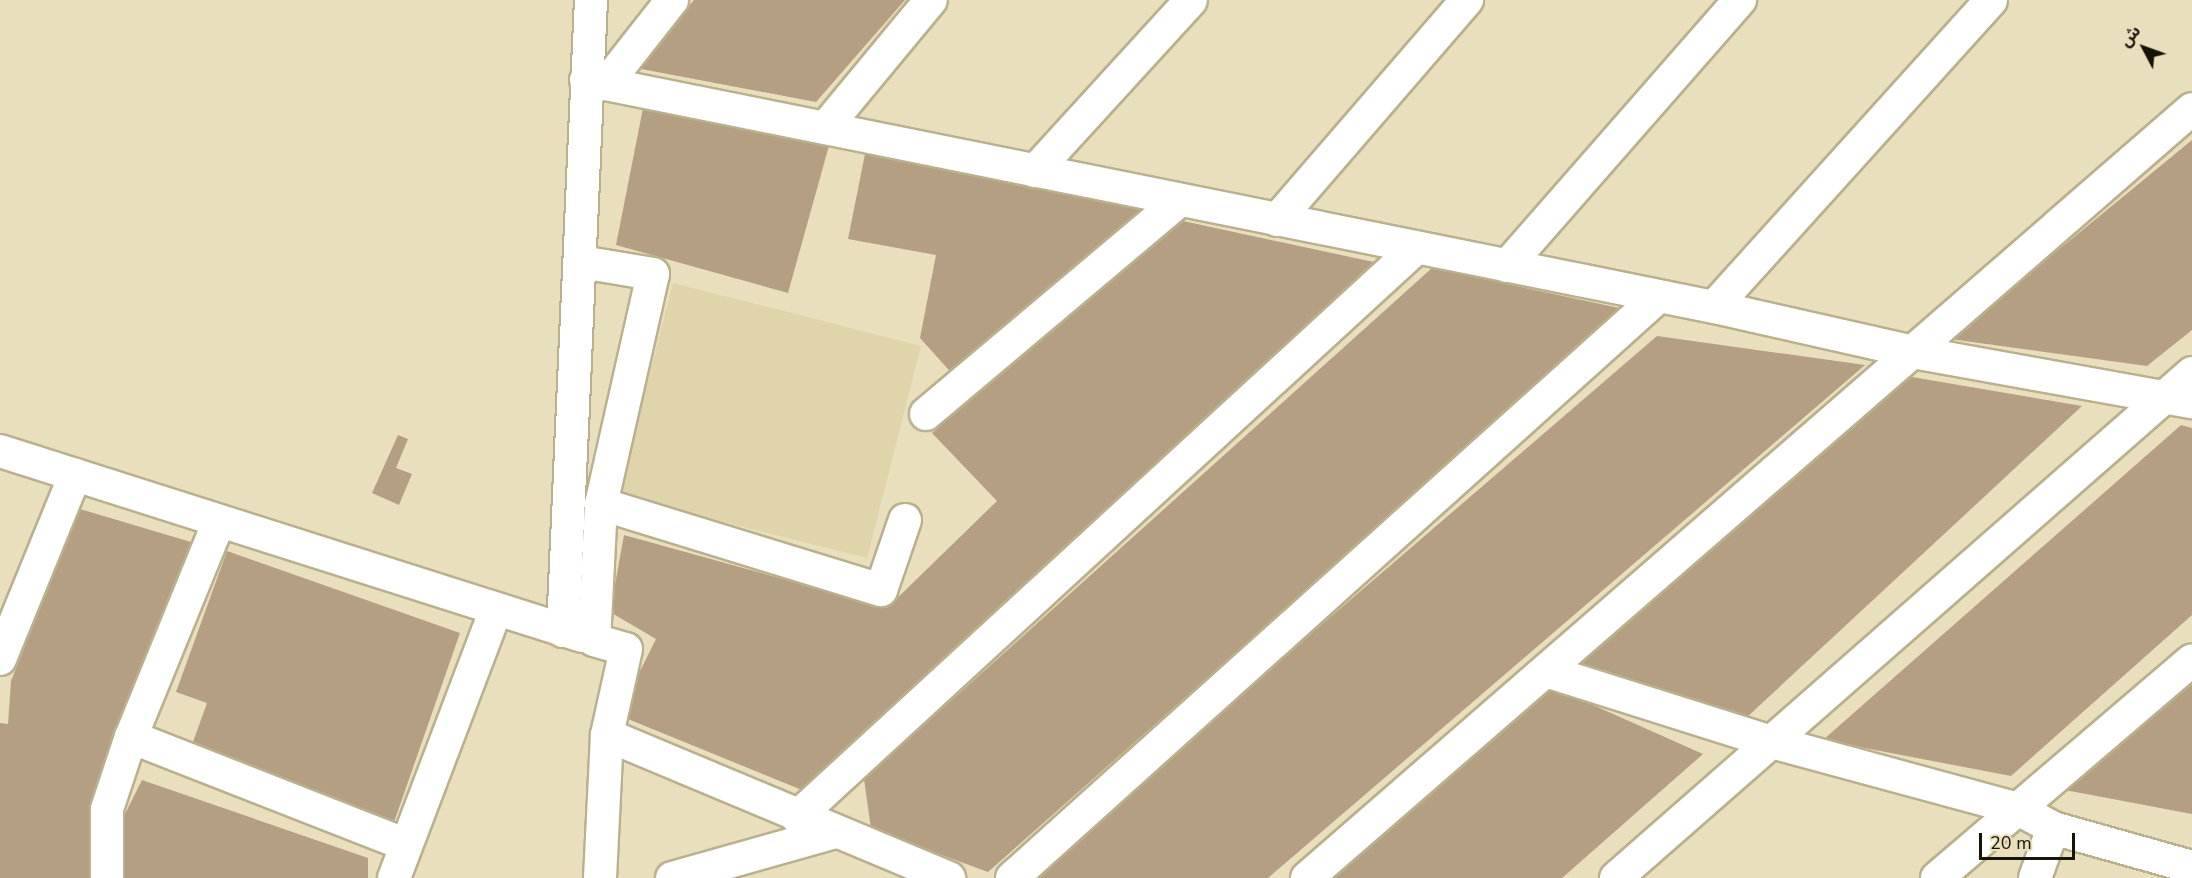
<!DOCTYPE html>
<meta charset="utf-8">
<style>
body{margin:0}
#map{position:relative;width:2192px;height:878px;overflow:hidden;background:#e9dfbd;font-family:"Nunito Sans","Noto Sans Arabic",sans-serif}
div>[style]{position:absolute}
.built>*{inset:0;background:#dfd4aa}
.building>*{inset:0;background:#b49f82}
.roads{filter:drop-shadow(2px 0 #b9b08f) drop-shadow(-2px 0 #b9b08f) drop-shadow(0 2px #b9b08f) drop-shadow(0 -2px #b9b08f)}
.minor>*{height:32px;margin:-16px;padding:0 16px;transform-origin:16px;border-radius:16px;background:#fff}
span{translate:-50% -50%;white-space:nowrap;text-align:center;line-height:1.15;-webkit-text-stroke:4.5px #e9dfbd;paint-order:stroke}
.north{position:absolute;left:2114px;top:18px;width:60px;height:60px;-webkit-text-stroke:4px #e9dfbd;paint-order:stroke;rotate:311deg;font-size:16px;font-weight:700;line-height:24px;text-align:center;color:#161307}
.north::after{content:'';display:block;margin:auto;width:21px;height:27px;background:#161307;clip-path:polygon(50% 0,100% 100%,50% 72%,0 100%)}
.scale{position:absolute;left:1979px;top:833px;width:96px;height:27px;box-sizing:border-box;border:3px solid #161307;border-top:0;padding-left:8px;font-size:18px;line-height:21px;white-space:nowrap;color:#161307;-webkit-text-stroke:4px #e9dfbd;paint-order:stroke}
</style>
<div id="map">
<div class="built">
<div style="clip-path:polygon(673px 283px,921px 346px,867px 558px,618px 496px)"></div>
</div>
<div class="building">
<div style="clip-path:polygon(694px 0,905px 0,816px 102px,636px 68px)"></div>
<div style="clip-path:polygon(646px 93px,830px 142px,788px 293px,616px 245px)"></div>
<div style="clip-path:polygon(2192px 140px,2192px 330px,2147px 366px,1950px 339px)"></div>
<div style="clip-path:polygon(867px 144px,1145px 207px,957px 379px,920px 338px,936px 255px,848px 239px)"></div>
<div style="clip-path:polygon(1183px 221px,1383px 264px,802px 790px,618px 715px,656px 639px,610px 612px,624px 535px,887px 608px,997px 501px,932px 433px)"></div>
<div style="clip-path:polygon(1432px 268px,1624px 309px,988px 872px,871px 829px,864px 779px)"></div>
<div style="clip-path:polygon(1657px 336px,1865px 365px,1268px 878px,1027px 878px)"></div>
<div style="clip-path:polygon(1906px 376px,2082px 406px,1746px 718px,1576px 667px)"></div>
<div style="clip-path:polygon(2181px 425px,2192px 428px,2192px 615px,2011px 776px,1823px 740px)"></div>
<div style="clip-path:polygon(398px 435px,408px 439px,396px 468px,412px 474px,399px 505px,372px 493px)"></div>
<div style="clip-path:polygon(80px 509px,191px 542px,97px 805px,93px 878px,0 878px,0 723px,8px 724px,11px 681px)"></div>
<div style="clip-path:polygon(227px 551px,460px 633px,393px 825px,189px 753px,207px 703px,176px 692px)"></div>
<div style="clip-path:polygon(2192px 678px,2192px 814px,2065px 790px)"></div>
<div style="clip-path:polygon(1548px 685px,1703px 754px,1562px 878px,1328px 878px)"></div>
<div style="clip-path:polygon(142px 780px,368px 858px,368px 878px,117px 878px,117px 830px)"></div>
</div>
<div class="roads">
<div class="minor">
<div style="left:586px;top:80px;width:1151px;rotate:11.38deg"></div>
<div style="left:1714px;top:307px;width:204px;rotate:12.7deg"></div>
<div style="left:1913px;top:352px;width:283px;rotate:10.2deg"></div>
<div style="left:606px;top:84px;width:107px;rotate:-51.8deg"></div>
<div style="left:825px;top:128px;width:166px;rotate:-50.4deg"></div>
<div style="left:1035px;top:171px;width:231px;rotate:-47.6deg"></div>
<div style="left:1277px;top:220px;width:291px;rotate:-49.2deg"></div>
<div style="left:581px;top:262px;width:73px;rotate:9.5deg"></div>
<div style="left:653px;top:274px;width:236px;rotate:102.7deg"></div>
<div style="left:601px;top:504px;width:136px;rotate:92.9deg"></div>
<div style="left:594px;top:640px;width:33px;rotate:16deg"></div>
<div style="left:626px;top:649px;width:88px;rotate:102.5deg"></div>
<div style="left:607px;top:735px;width:143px;rotate:92.8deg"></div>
<div style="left:1507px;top:266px;width:354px;rotate:-48.8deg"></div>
<div style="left:1714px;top:307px;width:413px;rotate:-47.9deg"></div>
<div style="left:926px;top:414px;width:332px;rotate:-40.1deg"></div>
<div style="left:0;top:451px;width:611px;rotate:17.63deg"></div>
<div style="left:601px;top:504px;width:293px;rotate:17.1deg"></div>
<div style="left:881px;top:590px;width:74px;rotate:-71.1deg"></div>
<div style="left:563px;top:631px;width:632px;rotate:-87.46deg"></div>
<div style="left:0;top:659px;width:199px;rotate:-67.8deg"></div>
<div style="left:1546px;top:671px;width:233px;rotate:17.5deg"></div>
<div style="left:1768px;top:741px;width:259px;rotate:15.2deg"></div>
<div style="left:2018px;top:809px;width:40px;rotate:28deg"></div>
<div style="left:2053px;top:828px;width:144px;rotate:15.7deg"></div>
<div style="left:607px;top:735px;width:371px;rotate:22.7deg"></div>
<div style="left:131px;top:737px;width:295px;rotate:21.4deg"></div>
<div style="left:797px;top:817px;width:841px;rotate:-42.59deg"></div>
<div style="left:107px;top:878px;width:69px;rotate:-90deg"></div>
<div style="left:107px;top:809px;width:76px;rotate:-71.6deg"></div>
<div style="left:131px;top:737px;width:233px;rotate:-67.8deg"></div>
<div style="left:394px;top:878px;width:287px;rotate:-69.2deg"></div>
<div style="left:672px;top:878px;width:170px;rotate:-15.7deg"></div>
<div style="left:1012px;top:878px;width:869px;rotate:-41.97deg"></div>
<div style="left:1307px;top:878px;width:1172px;rotate:-40.99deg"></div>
<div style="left:1616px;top:878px;width:766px;rotate:-41.24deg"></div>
<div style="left:1937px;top:878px;width:335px;rotate:-40.5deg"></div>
<div style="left:2035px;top:878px;width:53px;rotate:-70.2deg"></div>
</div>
</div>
<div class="north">ش</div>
<div class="scale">20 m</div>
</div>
